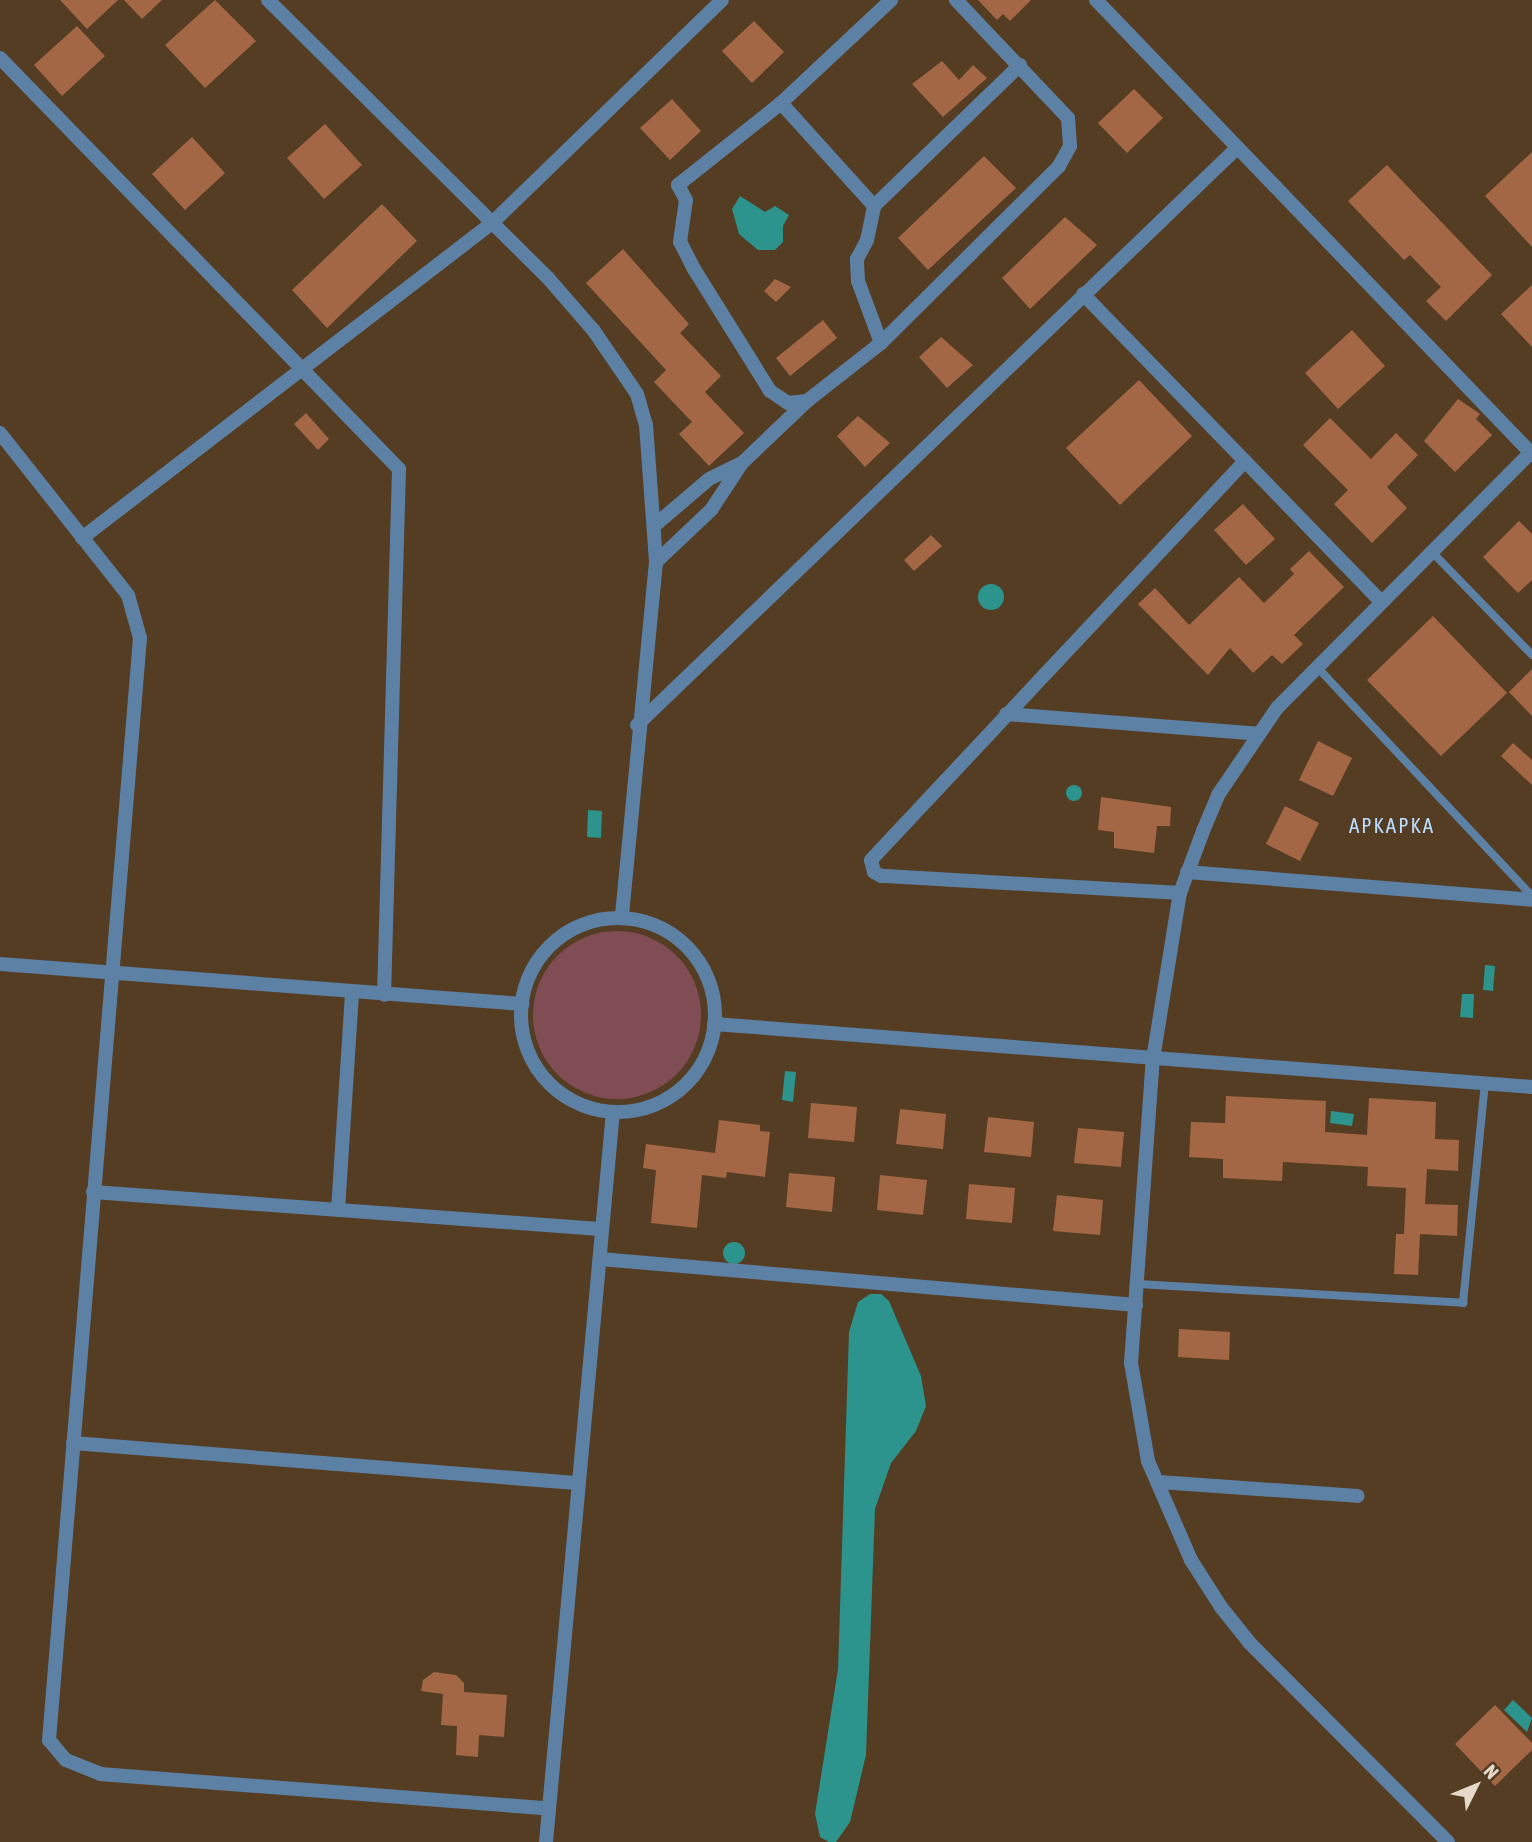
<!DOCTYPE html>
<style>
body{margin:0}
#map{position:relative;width:1532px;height:1842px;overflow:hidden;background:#543d23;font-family:"Asap Condensed",sans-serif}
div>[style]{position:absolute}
.green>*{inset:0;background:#814d55}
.round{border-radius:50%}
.water>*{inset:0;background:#2c938d}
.building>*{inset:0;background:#a46746}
.lane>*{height:8px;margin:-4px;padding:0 4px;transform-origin:4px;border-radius:4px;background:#5d81a4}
.street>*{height:14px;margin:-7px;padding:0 7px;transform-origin:7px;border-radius:7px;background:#5d81a4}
.street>.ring{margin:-7px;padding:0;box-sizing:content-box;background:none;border:14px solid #5d81a4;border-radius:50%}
span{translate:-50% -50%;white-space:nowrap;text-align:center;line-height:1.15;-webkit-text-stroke:5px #543d23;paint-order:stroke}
.neighbourhood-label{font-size:21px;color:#badcff;letter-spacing:2px}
.north{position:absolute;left:1441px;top:1751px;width:70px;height:70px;-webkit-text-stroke:5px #543d23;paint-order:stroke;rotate:47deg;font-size:19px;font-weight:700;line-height:28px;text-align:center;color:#e7d9ca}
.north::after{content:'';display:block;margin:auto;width:24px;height:32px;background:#e7d9ca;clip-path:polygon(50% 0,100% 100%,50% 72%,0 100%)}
</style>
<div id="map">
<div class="green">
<div class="round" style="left:533px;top:931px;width:168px;height:168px"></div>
</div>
<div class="water">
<div style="clip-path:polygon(740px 196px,765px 212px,775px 206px,789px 215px,783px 226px,783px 242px,775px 250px,758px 250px,739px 234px,732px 209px)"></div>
<div class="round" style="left:978px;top:584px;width:26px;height:26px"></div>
<div class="round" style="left:1066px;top:785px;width:16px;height:16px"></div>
<div style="clip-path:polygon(588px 810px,602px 811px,601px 838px,587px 837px)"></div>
<div style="clip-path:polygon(1485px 965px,1495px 966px,1493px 991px,1483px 990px)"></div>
<div style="clip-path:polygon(1462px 994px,1474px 994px,1473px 1018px,1460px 1017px)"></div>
<div style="clip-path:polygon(785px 1071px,796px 1072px,793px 1102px,782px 1100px)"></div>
<div style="clip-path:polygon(1331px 1111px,1354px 1114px,1352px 1126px,1330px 1123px)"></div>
<div class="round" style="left:723px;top:1242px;width:22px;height:22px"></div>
<div style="clip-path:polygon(870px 1294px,881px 1294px,889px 1301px,921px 1376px,926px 1406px,916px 1431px,891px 1463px,875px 1509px,866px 1755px,850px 1822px,836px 1842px,829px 1842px,820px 1837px,815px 1814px,838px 1669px,849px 1332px,858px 1302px)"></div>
<div style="clip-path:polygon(1513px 1700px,1532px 1718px,1527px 1732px,1504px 1710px)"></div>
</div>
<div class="building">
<div style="clip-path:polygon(60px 0,118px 0,87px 29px)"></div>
<div style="clip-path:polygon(124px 0,162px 0,142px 19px)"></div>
<div style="clip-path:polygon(215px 0,256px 41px,205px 88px,165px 45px)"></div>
<div style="clip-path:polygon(978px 0,1031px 0,1010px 21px,1003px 14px,997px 20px)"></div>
<div style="clip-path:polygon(754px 21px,784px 52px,752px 83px,722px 51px)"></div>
<div style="clip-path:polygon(77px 26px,105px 56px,62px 96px,34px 65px)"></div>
<div style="clip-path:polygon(942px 61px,959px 80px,973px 65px,987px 78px,943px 117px,912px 84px)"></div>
<div style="clip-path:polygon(1134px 89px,1163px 118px,1127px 153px,1098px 123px)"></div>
<div style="clip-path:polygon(672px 99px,701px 131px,670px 160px,640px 128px)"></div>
<div style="clip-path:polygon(325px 124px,362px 165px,324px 199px,287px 158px)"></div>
<div style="clip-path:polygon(192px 137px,225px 173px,185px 210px,152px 174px)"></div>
<div style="clip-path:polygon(1532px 152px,1532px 247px,1485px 196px)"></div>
<div style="clip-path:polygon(984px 156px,1016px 188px,928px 270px,898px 238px)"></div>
<div style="clip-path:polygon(1387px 165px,1492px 275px,1446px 321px,1426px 301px,1441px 287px,1410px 255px,1404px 260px,1348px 201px)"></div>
<div style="clip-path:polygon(382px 204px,417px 241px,327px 328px,292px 290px)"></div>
<div style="clip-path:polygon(1065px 217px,1097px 245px,1030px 309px,1002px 278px)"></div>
<div style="clip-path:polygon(623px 249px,689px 324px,680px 333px,721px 376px,705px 392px,744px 433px,709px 466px,679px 434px,692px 422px,654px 382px,666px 370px,586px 283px)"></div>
<div style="clip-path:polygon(775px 279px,791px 287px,776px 302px,764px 291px)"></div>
<div style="clip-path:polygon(1532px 285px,1532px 347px,1501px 314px)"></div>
<div style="clip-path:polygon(823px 320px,837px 338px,790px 376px,776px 358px)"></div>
<div style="clip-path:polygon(1352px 330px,1385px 366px,1338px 409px,1305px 373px)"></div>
<div style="clip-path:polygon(941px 337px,973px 365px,947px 388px,919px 357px)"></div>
<div style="clip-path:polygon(1139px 380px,1192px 436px,1120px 505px,1066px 448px)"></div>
<div style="clip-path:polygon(1458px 399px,1480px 414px,1476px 419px,1492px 435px,1455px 472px,1424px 441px)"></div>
<div style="clip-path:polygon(306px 413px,329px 439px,318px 450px,294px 424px)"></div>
<div style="clip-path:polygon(858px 416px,890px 443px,865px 467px,837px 436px)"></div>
<div style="clip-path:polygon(1330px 418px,1371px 459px,1396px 433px,1418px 455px,1387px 487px,1407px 508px,1372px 543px,1334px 504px,1348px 490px,1303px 445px)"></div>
<div style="clip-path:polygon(1243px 504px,1275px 539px,1246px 565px,1214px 530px)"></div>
<div style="clip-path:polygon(1519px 521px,1532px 534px,1532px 580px,1518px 593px,1483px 557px)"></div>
<div style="clip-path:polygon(931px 535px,942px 546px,914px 571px,904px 560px)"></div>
<div style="clip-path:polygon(1309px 551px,1344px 587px,1294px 635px,1303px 644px,1282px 664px,1272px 655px,1253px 673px,1230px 648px,1208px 675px,1138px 604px,1155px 588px,1189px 625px,1239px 577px,1264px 603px,1294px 574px,1290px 569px)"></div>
<div style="clip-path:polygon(1433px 616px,1507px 693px,1441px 756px,1367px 680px)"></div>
<div style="clip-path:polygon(1532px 669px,1532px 716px,1509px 692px)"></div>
<div style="clip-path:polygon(1318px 741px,1352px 758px,1333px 796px,1299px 780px)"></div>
<div style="clip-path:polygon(1513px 743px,1532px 760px,1532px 785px,1501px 756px)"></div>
<div style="clip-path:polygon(1101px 797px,1171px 807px,1170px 826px,1157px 826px,1154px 853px,1114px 848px,1114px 832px,1098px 830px)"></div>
<div style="clip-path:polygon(1285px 806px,1319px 823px,1300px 861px,1266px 844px)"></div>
<div style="clip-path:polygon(1226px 1096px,1326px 1101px,1325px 1132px,1367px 1135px,1369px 1098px,1436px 1102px,1435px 1139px,1459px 1140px,1458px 1171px,1427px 1169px,1425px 1204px,1458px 1205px,1457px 1236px,1420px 1234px,1418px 1275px,1394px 1274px,1396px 1234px,1404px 1234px,1406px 1188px,1367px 1186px,1368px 1167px,1336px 1165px,1283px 1162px,1282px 1181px,1223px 1178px,1223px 1159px,1189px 1157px,1191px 1122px,1225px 1123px)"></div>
<div style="clip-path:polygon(811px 1103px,857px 1107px,854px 1142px,808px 1138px)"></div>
<div style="clip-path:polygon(900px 1109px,946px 1114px,943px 1149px,896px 1144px)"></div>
<div style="clip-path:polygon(988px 1117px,1034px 1122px,1031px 1157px,984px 1152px)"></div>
<div style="clip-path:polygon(719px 1120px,760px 1125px,760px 1131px,770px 1132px,765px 1177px,727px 1172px,726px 1178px,702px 1175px,697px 1228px,651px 1223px,656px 1170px,643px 1168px,646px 1144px,715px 1153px)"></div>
<div style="clip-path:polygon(1078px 1128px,1124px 1132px,1121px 1167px,1074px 1163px)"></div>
<div style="clip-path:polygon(789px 1173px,835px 1177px,832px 1212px,786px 1207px)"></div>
<div style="clip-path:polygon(880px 1175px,927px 1180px,923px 1215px,877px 1210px)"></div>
<div style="clip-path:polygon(969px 1184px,1015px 1188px,1012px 1223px,966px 1219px)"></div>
<div style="clip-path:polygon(1057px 1195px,1103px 1200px,1100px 1235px,1053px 1231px)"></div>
<div style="clip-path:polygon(1179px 1329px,1230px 1332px,1229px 1360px,1178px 1357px)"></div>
<div style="clip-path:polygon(434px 1672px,456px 1675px,464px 1683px,464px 1692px,507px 1695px,504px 1737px,479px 1735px,478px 1757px,456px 1755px,457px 1726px,441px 1725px,443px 1694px,421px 1691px,423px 1680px)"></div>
<div style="clip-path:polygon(1495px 1705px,1532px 1743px,1532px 1750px,1495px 1786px,1455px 1744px)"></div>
</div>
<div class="lane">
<div style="left:1431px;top:551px;width:145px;rotate:45.8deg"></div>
<div style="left:1316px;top:666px;width:316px;rotate:46.8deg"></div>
<div style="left:1138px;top:1284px;width:326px;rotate:3.3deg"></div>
<div style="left:1463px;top:1303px;width:221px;rotate:-84.3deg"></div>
</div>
<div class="street">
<div style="left:268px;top:0;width:395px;rotate:44.8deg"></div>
<div style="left:548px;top:278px;width:70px;rotate:49deg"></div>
<div style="left:594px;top:331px;width:76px;rotate:55.7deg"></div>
<div style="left:637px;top:394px;width:32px;rotate:74deg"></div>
<div style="left:646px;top:425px;width:137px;rotate:85.8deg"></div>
<div style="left:656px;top:562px;width:358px;rotate:95.5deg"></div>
<div style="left:1096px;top:0;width:629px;rotate:46.16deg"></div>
<div style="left:0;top:58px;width:573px;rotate:45.85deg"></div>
<div style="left:399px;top:469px;width:526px;rotate:91.63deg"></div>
<div style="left:781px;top:103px;width:139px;rotate:47.9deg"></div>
<div style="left:1083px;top:294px;width:429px;rotate:45.9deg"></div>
<div style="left:881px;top:343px;width:66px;rotate:-110.4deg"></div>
<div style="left:858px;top:281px;width:22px;rotate:-93deg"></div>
<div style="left:857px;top:259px;width:21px;rotate:-62deg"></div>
<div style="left:867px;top:240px;width:35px;rotate:-78deg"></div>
<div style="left:874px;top:206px;width:203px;rotate:-44deg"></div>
<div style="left:807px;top:401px;width:19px;rotate:174deg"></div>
<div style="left:788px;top:403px;width:22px;rotate:-146deg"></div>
<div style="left:770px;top:391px;width:144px;rotate:-121.9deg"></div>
<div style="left:694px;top:269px;width:30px;rotate:-117deg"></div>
<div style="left:680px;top:242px;width:42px;rotate:-81.9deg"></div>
<div style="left:686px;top:200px;width:17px;rotate:-118deg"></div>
<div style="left:678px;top:185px;width:132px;rotate:-38.5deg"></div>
<div style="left:781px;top:103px;width:151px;rotate:-43.1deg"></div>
<div style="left:0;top:433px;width:206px;rotate:51.7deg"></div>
<div style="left:128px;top:595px;width:45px;rotate:74.4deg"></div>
<div style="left:140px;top:638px;width:1106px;rotate:94.72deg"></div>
<div style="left:49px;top:1740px;width:26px;rotate:50deg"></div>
<div style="left:66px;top:1760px;width:37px;rotate:22deg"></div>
<div style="left:100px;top:1774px;width:447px;rotate:4.4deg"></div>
<div style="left:654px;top:526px;width:72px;rotate:-40.5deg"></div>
<div style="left:709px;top:479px;width:37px;rotate:-26deg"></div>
<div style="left:82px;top:538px;width:517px;rotate:-37.53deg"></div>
<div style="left:492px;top:223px;width:320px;rotate:-44.1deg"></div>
<div style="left:656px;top:562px;width:76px;rotate:-43.4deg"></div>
<div style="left:711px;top:510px;width:56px;rotate:-56.6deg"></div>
<div style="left:742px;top:463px;width:90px;rotate:-43.6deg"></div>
<div style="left:807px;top:401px;width:94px;rotate:-38.1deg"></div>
<div style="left:881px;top:343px;width:251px;rotate:-44.8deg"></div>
<div style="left:1059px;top:166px;width:23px;rotate:-61deg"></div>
<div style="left:1070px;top:146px;width:28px;rotate:-94deg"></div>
<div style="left:1068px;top:118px;width:163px;rotate:-133.5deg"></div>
<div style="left:1006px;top:714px;width:253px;rotate:4.5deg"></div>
<div style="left:637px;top:725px;width:832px;rotate:-43.88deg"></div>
<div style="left:1187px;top:872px;width:346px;rotate:4.6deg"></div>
<div style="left:1180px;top:893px;width:299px;rotate:-176.7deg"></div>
<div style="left:881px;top:876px;width:8px;rotate:-150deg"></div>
<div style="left:874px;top:872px;width:12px;rotate:-104deg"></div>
<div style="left:871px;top:860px;width:547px;rotate:-46.85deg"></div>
<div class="ring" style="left:521px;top:918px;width:180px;height:180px"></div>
<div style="left:0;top:964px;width:524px;rotate:4.38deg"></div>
<div style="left:714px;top:1024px;width:820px;rotate:4.4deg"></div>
<div style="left:93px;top:1192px;width:508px;rotate:4.17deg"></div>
<div style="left:338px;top:1210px;width:217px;rotate:-86.3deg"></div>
<div style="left:600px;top:1259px;width:538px;rotate:4.91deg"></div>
<div style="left:73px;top:1443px;width:505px;rotate:4.55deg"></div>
<div style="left:1159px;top:1482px;width:199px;rotate:4deg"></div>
<div style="left:546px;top:1842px;width:733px;rotate:-84.76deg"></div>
<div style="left:1448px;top:1842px;width:282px;rotate:-134.9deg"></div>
<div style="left:1249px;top:1642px;width:45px;rotate:-128.7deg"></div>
<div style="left:1221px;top:1607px;width:56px;rotate:-122.6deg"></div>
<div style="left:1191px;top:1560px;width:108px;rotate:-113.5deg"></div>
<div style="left:1148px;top:1461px;width:99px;rotate:-99.8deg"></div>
<div style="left:1131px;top:1363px;width:305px;rotate:-85.9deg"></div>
<div style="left:1153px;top:1059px;width:168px;rotate:-80.8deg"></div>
<div style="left:1180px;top:893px;width:66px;rotate:-69.6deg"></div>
<div style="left:1203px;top:831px;width:39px;rotate:-67deg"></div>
<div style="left:1218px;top:795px;width:105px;rotate:-55.9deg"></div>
<div style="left:1277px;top:708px;width:362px;rotate:-45.2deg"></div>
</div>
<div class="neighbourhood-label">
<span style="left:1392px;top:825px">APKAPKA</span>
</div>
<div class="north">N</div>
</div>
